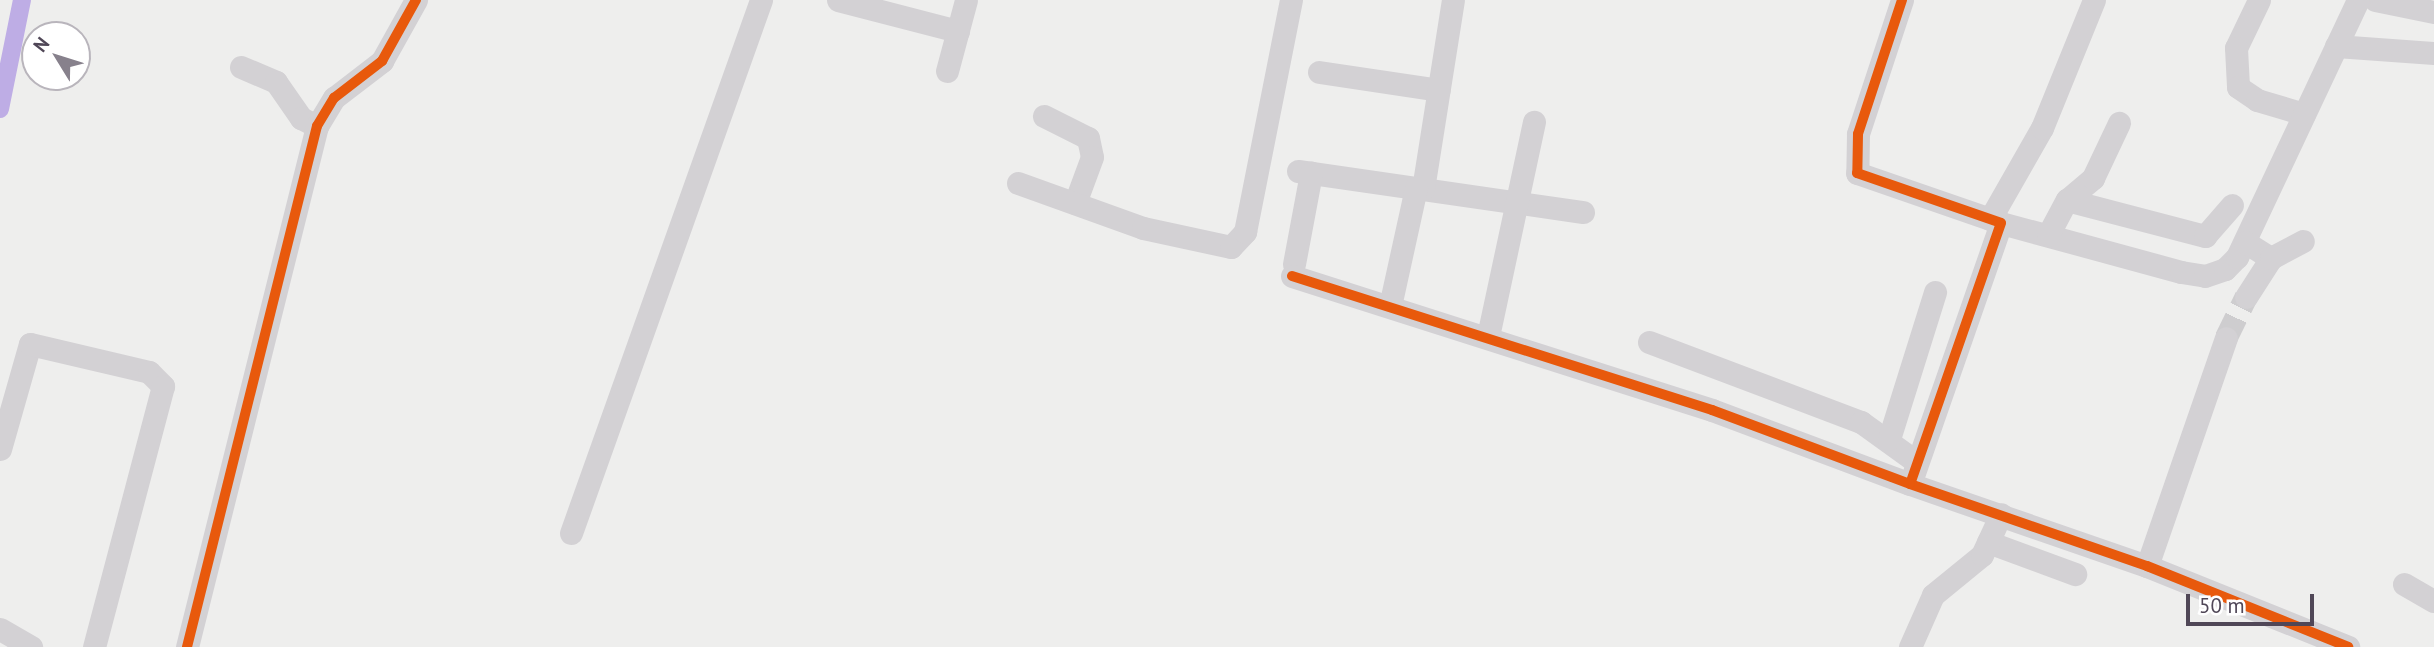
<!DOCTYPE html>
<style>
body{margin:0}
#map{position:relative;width:2434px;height:647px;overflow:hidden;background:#eeeeed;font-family:"PT Sans",sans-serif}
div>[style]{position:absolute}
.canal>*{height:18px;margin:-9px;padding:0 9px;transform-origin:9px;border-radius:9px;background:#beade5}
.minor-tunnel>*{height:23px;margin-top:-11.5px;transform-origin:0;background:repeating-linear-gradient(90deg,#cecdcf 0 23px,transparent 0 34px)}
.minor>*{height:23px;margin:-11.5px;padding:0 11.5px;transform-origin:11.5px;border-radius:11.5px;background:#d3d1d4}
.cycleway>*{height:10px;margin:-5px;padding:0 5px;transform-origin:5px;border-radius:5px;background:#e8590c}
span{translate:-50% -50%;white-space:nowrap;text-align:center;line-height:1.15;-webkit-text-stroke:5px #fff;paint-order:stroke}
.north{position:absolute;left:21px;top:21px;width:70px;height:70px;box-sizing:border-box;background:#fff;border:2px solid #b9b5bc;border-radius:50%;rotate:308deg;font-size:19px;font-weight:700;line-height:28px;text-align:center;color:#504757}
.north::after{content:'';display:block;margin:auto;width:24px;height:32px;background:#87818c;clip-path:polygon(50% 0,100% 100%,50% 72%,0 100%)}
.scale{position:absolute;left:2186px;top:594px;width:128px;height:32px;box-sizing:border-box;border:4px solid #504757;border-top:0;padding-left:9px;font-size:21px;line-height:24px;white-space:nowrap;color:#504757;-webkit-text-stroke:5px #fff;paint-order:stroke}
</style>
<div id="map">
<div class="canal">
<div style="left:0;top:109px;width:111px;rotate:-78.6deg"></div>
</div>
<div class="minor-tunnel">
<div style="left:2226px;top:338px;width:46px;rotate:-64deg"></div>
</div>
<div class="minor">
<div style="left:838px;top:0;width:124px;rotate:14.5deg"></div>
<div style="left:1902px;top:0;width:141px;rotate:108.2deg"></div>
<div style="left:1858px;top:134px;width:39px;rotate:91deg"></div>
<div style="left:1857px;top:173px;width:152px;rotate:19.1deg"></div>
<div style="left:2001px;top:223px;width:276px;rotate:109.2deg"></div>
<div style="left:1910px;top:484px;width:251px;rotate:19.1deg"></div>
<div style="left:2147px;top:566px;width:217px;rotate:21.9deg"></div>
<div style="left:2259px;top:0;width:53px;rotate:115.6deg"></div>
<div style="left:2236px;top:48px;width:39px;rotate:87deg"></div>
<div style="left:2238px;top:87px;width:23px;rotate:34deg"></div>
<div style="left:2257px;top:100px;width:49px;rotate:16.6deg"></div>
<div style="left:2375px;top:0;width:60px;rotate:11.5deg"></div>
<div style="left:2336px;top:46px;width:98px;rotate:4.1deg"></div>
<div style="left:241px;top:67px;width:38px;rotate:23deg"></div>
<div style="left:276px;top:82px;width:44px;rotate:55.2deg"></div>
<div style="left:301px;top:118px;width:18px;rotate:27deg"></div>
<div style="left:947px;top:71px;width:73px;rotate:-75deg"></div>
<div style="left:1319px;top:72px;width:121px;rotate:8.5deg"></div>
<div style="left:1044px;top:116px;width:49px;rotate:26.6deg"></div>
<div style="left:1088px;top:138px;width:19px;rotate:78deg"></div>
<div style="left:1092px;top:157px;width:49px;rotate:110.3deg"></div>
<div style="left:1298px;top:171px;width:288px;rotate:8.2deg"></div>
<div style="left:1018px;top:183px;width:133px;rotate:19.8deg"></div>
<div style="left:1143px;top:228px;width:90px;rotate:12.2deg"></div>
<div style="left:1231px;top:247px;width:21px;rotate:-47deg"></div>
<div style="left:1245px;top:232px;width:237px;rotate:-78.8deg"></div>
<div style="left:1423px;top:189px;width:191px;rotate:-81deg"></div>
<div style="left:2067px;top:200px;width:143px;rotate:14.6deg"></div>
<div style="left:2205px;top:236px;width:41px;rotate:-48.9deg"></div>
<div style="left:1990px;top:219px;width:105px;rotate:-60.3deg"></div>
<div style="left:2042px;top:128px;width:138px;rotate:-67.9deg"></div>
<div style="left:2001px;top:223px;width:187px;rotate:15.2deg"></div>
<div style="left:2181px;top:272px;width:24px;rotate:9deg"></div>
<div style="left:2205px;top:276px;width:21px;rotate:-19deg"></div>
<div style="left:2225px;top:269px;width:17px;rotate:-45deg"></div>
<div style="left:2237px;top:257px;width:284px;rotate:-64.8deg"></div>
<div style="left:2048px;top:235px;width:40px;rotate:-62deg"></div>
<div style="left:2067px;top:200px;width:34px;rotate:-40deg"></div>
<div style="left:2093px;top:178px;width:61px;rotate:-64.7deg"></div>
<div style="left:2245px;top:242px;width:31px;rotate:32deg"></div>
<div style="left:2271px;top:258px;width:46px;rotate:122.7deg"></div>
<div style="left:2271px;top:258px;width:36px;rotate:-28deg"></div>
<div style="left:1294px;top:264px;width:93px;rotate:-79.4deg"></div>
<div style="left:1292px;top:276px;width:441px;rotate:17.7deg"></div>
<div style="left:1712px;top:410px;width:211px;rotate:20.5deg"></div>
<div style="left:1392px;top:297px;width:112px;rotate:-77.6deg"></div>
<div style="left:1490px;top:327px;width:210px;rotate:-77.9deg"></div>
<div style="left:1649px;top:342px;width:227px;rotate:20.7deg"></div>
<div style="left:1861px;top:422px;width:67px;rotate:35.8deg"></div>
<div style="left:1889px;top:439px;width:154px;rotate:-72.6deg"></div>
<div style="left:0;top:449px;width:109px;rotate:-74.1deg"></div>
<div style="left:30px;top:344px;width:122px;rotate:13.2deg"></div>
<div style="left:149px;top:372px;width:20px;rotate:45deg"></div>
<div style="left:163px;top:386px;width:270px;rotate:104.8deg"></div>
<div style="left:571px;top:533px;width:566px;rotate:-70.38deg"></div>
<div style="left:1988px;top:542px;width:93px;rotate:20.2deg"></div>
<div style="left:2147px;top:566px;width:241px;rotate:-70.9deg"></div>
<div style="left:2404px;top:584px;width:34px;rotate:30deg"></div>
<div style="left:0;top:629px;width:36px;rotate:30deg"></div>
<div style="left:187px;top:647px;width:537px;rotate:-75.99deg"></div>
<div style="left:317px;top:126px;width:33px;rotate:-59deg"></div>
<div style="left:334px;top:98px;width:61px;rotate:-37.6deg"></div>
<div style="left:382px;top:61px;width:70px;rotate:-60.9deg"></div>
<div style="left:1910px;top:647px;width:57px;rotate:-66.1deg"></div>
<div style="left:1933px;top:595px;width:63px;rotate:-39.2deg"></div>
<div style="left:1982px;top:555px;width:45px;rotate:-65.1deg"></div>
</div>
<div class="cycleway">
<div style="left:1902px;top:0;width:141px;rotate:108.2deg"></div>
<div style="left:1858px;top:134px;width:39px;rotate:91deg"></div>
<div style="left:1857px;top:173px;width:152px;rotate:19.1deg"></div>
<div style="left:2001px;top:223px;width:276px;rotate:109.2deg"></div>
<div style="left:1910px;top:484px;width:251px;rotate:19.1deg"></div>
<div style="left:2147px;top:566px;width:217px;rotate:21.9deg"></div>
<div style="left:1292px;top:276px;width:441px;rotate:17.7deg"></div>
<div style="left:1712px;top:410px;width:211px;rotate:20.5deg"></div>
<div style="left:187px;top:647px;width:537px;rotate:-75.99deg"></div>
<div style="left:317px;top:126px;width:33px;rotate:-59deg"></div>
<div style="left:334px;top:98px;width:61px;rotate:-37.6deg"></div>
<div style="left:382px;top:61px;width:70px;rotate:-60.9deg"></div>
</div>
<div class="north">N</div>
<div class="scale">50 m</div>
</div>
